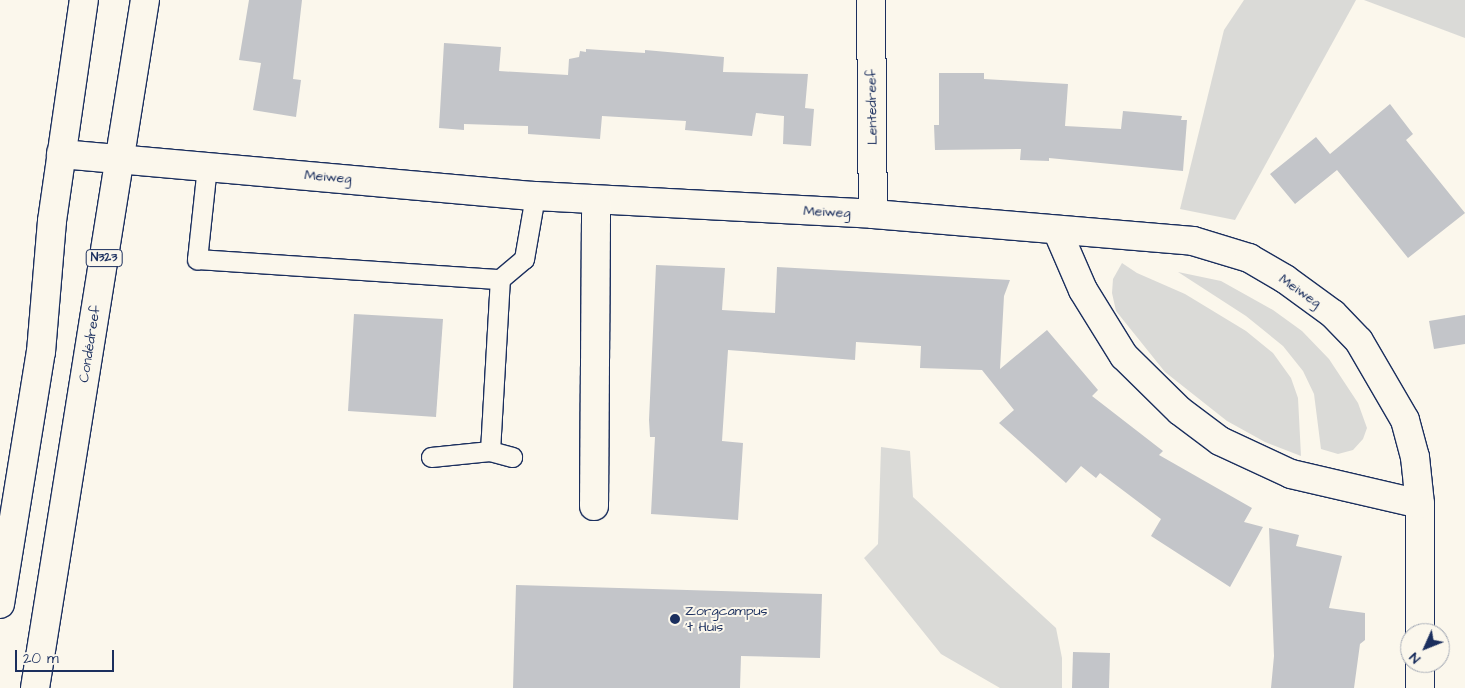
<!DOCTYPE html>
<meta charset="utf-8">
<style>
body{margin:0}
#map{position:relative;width:1465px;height:688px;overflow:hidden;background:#fbf7ec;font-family:"Architects Daughter",sans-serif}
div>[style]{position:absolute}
.green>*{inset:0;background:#dadad7}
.building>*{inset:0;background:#c3c5c9}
.roads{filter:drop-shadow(1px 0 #1b2f5e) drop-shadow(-1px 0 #1b2f5e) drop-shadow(0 1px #1b2f5e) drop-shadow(0 -1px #1b2f5e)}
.lane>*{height:19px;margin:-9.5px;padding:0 9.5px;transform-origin:9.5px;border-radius:9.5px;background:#fbf7ec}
.street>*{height:28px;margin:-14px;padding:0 14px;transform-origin:14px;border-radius:14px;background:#fbf7ec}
.primary>*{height:28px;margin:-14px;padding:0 14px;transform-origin:14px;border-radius:14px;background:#fbf7ec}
.dots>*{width:14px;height:14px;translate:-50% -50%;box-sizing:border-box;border:2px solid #fbf7ec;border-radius:50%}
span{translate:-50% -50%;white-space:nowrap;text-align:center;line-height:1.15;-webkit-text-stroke:4px #fbf7ec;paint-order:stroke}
.shield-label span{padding:1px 4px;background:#fbf7ec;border:1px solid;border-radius:4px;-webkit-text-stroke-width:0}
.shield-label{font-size:12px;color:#1b2f5e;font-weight:700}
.street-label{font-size:14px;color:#1b2f5e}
.poi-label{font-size:14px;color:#1b2f5e}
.left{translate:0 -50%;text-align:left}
.north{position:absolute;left:1400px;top:623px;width:50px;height:50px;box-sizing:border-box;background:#fbf7ec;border:1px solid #a1a7b3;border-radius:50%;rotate:226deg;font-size:14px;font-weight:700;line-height:20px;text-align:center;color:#1b2f5e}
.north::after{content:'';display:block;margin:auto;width:18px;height:22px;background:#1b2f5e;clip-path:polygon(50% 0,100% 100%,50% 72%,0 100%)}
.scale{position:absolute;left:15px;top:650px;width:99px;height:22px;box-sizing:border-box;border:2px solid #1b2f5e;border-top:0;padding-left:6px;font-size:15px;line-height:18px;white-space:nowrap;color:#1b2f5e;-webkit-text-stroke:4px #fbf7ec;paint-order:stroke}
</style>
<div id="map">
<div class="green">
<div style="clip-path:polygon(1244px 0,1356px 0,1235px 220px,1180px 209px,1224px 30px)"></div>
<div style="clip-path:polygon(1364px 0,1465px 0,1465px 38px)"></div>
<div style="clip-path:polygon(1122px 263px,1137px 273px,1185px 294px,1246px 331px,1273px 353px,1291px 378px,1298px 398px,1301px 456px,1265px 442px,1227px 421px,1165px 372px,1116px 311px,1112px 293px,1113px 279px)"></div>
<div style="clip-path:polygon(1178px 272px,1221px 281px,1273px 310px,1302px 331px,1329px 359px,1358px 403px,1367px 428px,1363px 439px,1353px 450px,1338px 454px,1321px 449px,1314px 394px,1303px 371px,1283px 346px,1246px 316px)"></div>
<div style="clip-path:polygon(881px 447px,910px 451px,913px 497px,1056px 628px,1062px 658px,1062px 688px,1000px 688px,941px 654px,864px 558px,878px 544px)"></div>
</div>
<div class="building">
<div style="clip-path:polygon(249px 0,302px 0,293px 79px,301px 80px,296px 117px,253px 110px,261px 63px,239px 60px)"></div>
<div style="clip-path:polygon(444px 43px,501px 47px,499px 71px,568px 75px,569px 59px,579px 57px,580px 51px,586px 52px,586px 49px,645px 53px,645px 50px,724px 57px,723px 72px,808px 74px,805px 108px,814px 109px,811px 146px,783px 144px,784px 116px,756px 113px,752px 136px,685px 130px,686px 121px,602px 116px,600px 139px,528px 134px,528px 126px,464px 124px,464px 130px,439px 128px)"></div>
<div style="clip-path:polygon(939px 73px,984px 73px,984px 79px,1068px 84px,1065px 126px,1121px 129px,1123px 111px,1182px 116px,1181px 120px,1187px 120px,1183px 171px,1049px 158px,1049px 161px,1020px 160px,1021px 149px,935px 150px,934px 125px,939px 125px)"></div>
<div style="clip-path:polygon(1390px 104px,1413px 134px,1406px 140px,1465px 213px,1408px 258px,1337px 170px,1295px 204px,1270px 174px,1316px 137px,1330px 154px)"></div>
<div style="clip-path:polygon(656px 265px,725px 268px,722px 310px,775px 313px,777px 267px,1010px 280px,1004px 296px,1000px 369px,1047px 330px,1098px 390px,1092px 396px,1163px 451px,1159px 455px,1252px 508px,1244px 522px,1263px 527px,1230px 587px,1151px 536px,1161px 519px,1100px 473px,1096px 478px,1081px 466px,1066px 483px,999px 423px,1014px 410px,982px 370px,920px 368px,921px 346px,856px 342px,855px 360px,728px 350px,722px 441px,743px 443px,738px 520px,651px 514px,655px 437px,650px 437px,649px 420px)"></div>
<div style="clip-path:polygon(354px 314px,443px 319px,436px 417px,348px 411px)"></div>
<div style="clip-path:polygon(1465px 315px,1465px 344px,1434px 349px,1429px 321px)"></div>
<div style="clip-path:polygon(1269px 528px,1299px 535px,1296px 546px,1342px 556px,1329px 608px,1365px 613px,1365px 640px,1360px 644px,1354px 688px,1271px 688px,1274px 656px)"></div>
<div style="clip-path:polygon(516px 585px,822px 594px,820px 658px,741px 656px,740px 688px,513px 688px)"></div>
<div style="clip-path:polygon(1073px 652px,1110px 653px,1109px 688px,1072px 688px)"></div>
</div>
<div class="roads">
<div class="lane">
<div style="left:207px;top:166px;width:94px;rotate:96.1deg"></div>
<div style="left:197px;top:259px;width:304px;rotate:3.8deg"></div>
<div style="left:500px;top:279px;width:31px;rotate:-40deg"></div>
<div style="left:524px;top:259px;width:64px;rotate:-80.1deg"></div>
<div style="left:490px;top:451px;width:172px;rotate:-86.7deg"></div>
<div style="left:431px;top:457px;width:59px;rotate:-5.8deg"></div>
<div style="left:490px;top:451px;width:23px;rotate:15deg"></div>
</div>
<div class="street">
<div style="left:871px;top:0;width:214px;rotate:89.5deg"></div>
<div style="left:61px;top:154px;width:476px;rotate:5.1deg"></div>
<div style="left:535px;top:196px;width:338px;rotate:3deg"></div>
<div style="left:873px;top:214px;width:321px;rotate:4.8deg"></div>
<div style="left:1193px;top:241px;width:59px;rotate:16.9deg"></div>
<div style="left:1249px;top:258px;width:42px;rotate:30.3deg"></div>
<div style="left:1285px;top:279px;width:59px;rotate:36.1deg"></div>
<div style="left:1333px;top:314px;width:37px;rotate:46deg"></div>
<div style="left:1359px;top:341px;width:91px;rotate:59.8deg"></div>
<div style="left:1405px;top:420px;width:38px;rotate:75deg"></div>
<div style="left:1415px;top:457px;width:47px;rotate:83.9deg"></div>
<div style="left:1420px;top:504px;width:129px;rotate:90deg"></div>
<div style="left:1057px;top:230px;width:65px;rotate:66.6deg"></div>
<div style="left:1083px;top:290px;width:78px;rotate:58.2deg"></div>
<div style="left:1124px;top:356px;width:78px;rotate:44.5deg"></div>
<div style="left:1180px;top:411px;width:50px;rotate:36.9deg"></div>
<div style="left:1220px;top:441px;width:78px;rotate:24.9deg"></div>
<div style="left:1291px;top:474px;width:132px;rotate:13.1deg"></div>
<div style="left:594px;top:506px;width:305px;rotate:-89.6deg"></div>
<div style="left:1420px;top:688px;width:25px;rotate:-90deg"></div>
</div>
<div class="primary">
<div style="left:0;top:604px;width:255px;rotate:-80.8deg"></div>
<div style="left:41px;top:352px;width:131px;rotate:-85.2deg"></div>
<div style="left:52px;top:221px;width:223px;rotate:-81.8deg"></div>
<div style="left:35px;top:688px;width:697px;rotate:-80.92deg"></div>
</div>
</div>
<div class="dots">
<div style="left:675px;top:619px;background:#1b2f5e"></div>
</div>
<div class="shield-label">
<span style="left:104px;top:258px">N323</span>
</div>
<div class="street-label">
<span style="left:872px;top:107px;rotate:-91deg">Lentedreef</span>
<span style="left:328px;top:177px;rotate:5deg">Meiweg</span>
<span style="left:827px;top:212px;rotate:3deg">Meiweg</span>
<span style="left:1300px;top:291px;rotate:35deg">Meiweg</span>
<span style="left:90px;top:344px;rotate:-81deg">Condédreef</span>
</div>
<div class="poi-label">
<span class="left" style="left:685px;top:619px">Zorgcampus<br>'t Huis</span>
</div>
<div class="north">N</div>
<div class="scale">20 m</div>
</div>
